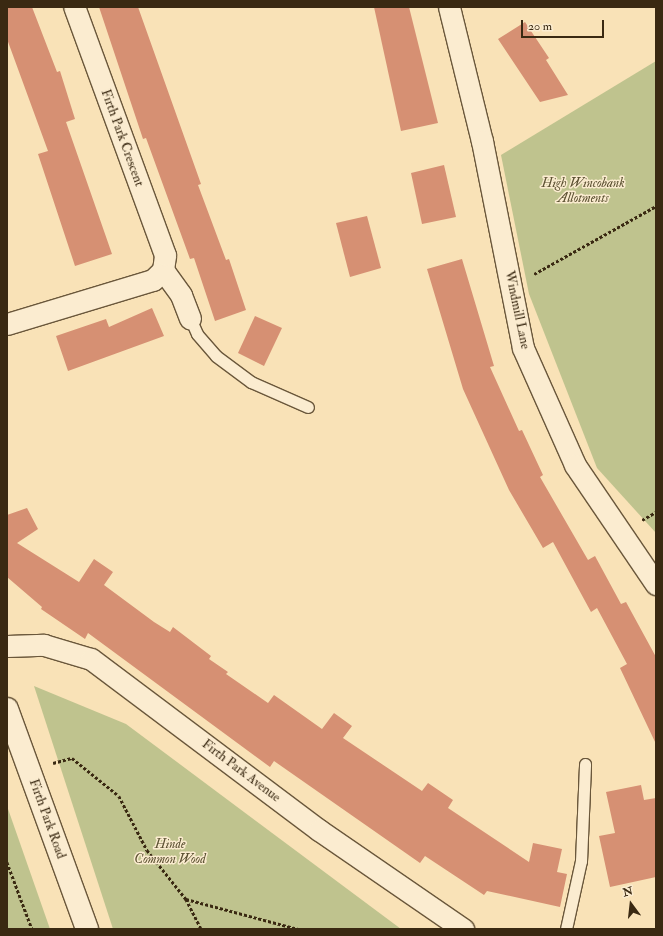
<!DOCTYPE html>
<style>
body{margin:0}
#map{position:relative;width:663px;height:936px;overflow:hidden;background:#f9e2b7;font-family:"IM FELL Double Pica",serif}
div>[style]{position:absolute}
.green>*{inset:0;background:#bfc38e}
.building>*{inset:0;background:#d69073}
.path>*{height:2.5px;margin-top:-1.25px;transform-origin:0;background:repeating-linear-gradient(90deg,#3a2912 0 3px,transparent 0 5px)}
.roads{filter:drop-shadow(1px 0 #6a573b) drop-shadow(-1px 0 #6a573b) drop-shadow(0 1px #6a573b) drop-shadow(0 -1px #6a573b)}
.service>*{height:11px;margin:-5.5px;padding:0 5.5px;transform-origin:5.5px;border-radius:5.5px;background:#fbecd0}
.minor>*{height:21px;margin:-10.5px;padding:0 10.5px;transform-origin:10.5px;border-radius:10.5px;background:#fbecd0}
.secondary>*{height:22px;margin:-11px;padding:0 11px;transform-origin:11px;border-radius:11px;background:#fbecd0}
span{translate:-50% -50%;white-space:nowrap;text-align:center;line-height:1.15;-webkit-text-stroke:3px #fbecd0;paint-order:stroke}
.street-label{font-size:13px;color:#3a2912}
.park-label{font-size:13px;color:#5b5031;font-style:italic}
.frame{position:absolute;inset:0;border:8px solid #3a2912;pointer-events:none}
.north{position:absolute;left:611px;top:884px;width:40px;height:40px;-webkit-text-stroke:3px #fbecd0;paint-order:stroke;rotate:345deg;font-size:11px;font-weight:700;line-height:16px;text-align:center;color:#3a2912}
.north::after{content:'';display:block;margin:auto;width:14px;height:18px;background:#3a2912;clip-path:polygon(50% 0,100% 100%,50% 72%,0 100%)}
.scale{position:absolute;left:521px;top:20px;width:83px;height:18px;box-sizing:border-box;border:2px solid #3a2912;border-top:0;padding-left:5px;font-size:12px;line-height:14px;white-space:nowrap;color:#3a2912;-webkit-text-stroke:3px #fbecd0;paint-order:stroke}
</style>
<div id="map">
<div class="green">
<div style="clip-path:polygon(656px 61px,656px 533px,597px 468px,529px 294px,501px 155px)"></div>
<div style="clip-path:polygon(34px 686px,126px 724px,401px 929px,113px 929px)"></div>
<div style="clip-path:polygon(7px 806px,50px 929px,7px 929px)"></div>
</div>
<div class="building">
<div style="clip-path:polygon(7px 7px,32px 7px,57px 72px,60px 71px,75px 119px,66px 122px,112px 254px,75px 266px,38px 154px,48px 151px,7px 39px)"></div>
<div style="clip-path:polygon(99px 7px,138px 7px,201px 184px,198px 185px,226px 260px,229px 259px,246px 310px,215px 321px,194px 258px,190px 259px,146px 138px,143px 139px)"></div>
<div style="clip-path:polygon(374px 7px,409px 7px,438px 123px,401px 131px)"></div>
<div style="clip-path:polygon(525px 22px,549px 58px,546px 60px,568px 95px,540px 102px,498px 39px)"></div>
<div style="clip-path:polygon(444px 165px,456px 217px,422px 224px,411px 173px)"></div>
<div style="clip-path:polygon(367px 216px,381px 268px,350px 277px,336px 223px)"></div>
<div style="clip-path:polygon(462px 259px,494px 366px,490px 367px,519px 431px,522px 430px,543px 475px,540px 477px,588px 560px,595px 556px,621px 604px,626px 602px,656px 657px,656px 744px,620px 668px,627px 664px,597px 608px,591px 612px,553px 542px,543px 548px,509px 490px,463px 389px,427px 269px)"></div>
<div style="clip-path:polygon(152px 308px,164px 336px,68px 371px,56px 336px,106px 319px,109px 327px)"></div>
<div style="clip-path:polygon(255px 316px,282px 328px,264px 366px,238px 353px)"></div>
<div style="clip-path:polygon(27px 508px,38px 529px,17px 543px,79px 582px,94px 559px,113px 572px,104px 585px,154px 622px,170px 632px,173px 627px,211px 656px,209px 659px,228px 672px,226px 674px,268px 703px,274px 695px,322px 729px,334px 713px,352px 726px,343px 738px,422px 791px,428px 783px,453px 800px,448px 808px,529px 862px,533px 843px,562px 849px,557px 872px,567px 874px,560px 907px,487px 891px,484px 895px,425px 856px,420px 863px,274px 761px,270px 767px,88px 633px,85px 639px,41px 609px,42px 607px,7px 577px,7px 515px)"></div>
<div style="clip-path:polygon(641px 785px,644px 800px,656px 798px,656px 877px,610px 887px,599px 836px,615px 833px,606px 792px)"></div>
</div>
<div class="path">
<div style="left:534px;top:274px;width:140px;rotate:-29.1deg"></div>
<div style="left:642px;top:520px;width:16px;rotate:-30deg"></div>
<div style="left:53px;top:763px;width:20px;rotate:-15deg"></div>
<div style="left:72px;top:758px;width:60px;rotate:39deg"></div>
<div style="left:119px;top:796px;width:61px;rotate:62.6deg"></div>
<div style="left:147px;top:850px;width:63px;rotate:51.5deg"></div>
<div style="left:186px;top:899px;width:116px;rotate:15deg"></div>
<div style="left:7px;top:862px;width:72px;rotate:69.5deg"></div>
<div style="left:186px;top:899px;width:34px;rotate:63deg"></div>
</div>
<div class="roads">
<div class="service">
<div style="left:190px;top:318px;width:17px;rotate:66deg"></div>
<div style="left:197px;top:334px;width:29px;rotate:49deg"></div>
<div style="left:216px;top:356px;width:44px;rotate:36.6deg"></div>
<div style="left:251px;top:382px;width:62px;rotate:23.7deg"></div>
<div style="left:566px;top:929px;width:70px;rotate:-77.6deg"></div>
<div style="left:581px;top:861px;width:97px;rotate:-87.6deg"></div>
</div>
<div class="minor">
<div style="left:449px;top:7px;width:138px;rotate:76.2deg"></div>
<div style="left:482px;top:141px;width:211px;rotate:78.8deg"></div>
<div style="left:523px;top:348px;width:128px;rotate:66deg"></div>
<div style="left:575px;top:465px;width:144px;rotate:55.8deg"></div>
<div style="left:163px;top:270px;width:31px;rotate:54deg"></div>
<div style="left:181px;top:295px;width:25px;rotate:69deg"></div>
<div style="left:7px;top:324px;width:152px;rotate:-16.8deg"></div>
<div style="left:153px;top:280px;width:14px;rotate:-45deg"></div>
<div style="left:163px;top:270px;width:15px;rotate:-82deg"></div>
<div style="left:165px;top:255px;width:264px;rotate:-110.1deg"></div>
<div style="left:7px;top:646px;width:37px;rotate:-2deg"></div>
<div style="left:44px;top:645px;width:49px;rotate:16.6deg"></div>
<div style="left:91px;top:659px;width:285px;rotate:36.9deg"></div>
<div style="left:319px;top:830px;width:175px;rotate:34.5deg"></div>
</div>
<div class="secondary">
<div style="left:7px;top:709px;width:234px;rotate:70deg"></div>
</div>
</div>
<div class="street-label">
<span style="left:122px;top:138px;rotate:70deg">Firth Park Crescent</span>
<span style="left:517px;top:310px;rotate:78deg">Windmill Lane</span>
<span style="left:241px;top:771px;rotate:37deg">Firth Park Avenue</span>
<span style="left:47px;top:819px;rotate:70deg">Firth Park Road</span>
</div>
<div class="park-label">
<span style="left:583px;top:191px">High Wincobank<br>Allotments</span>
<span style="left:170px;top:852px">Hinde<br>Common Wood</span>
</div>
<div class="frame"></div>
<div class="north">N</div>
<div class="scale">20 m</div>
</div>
